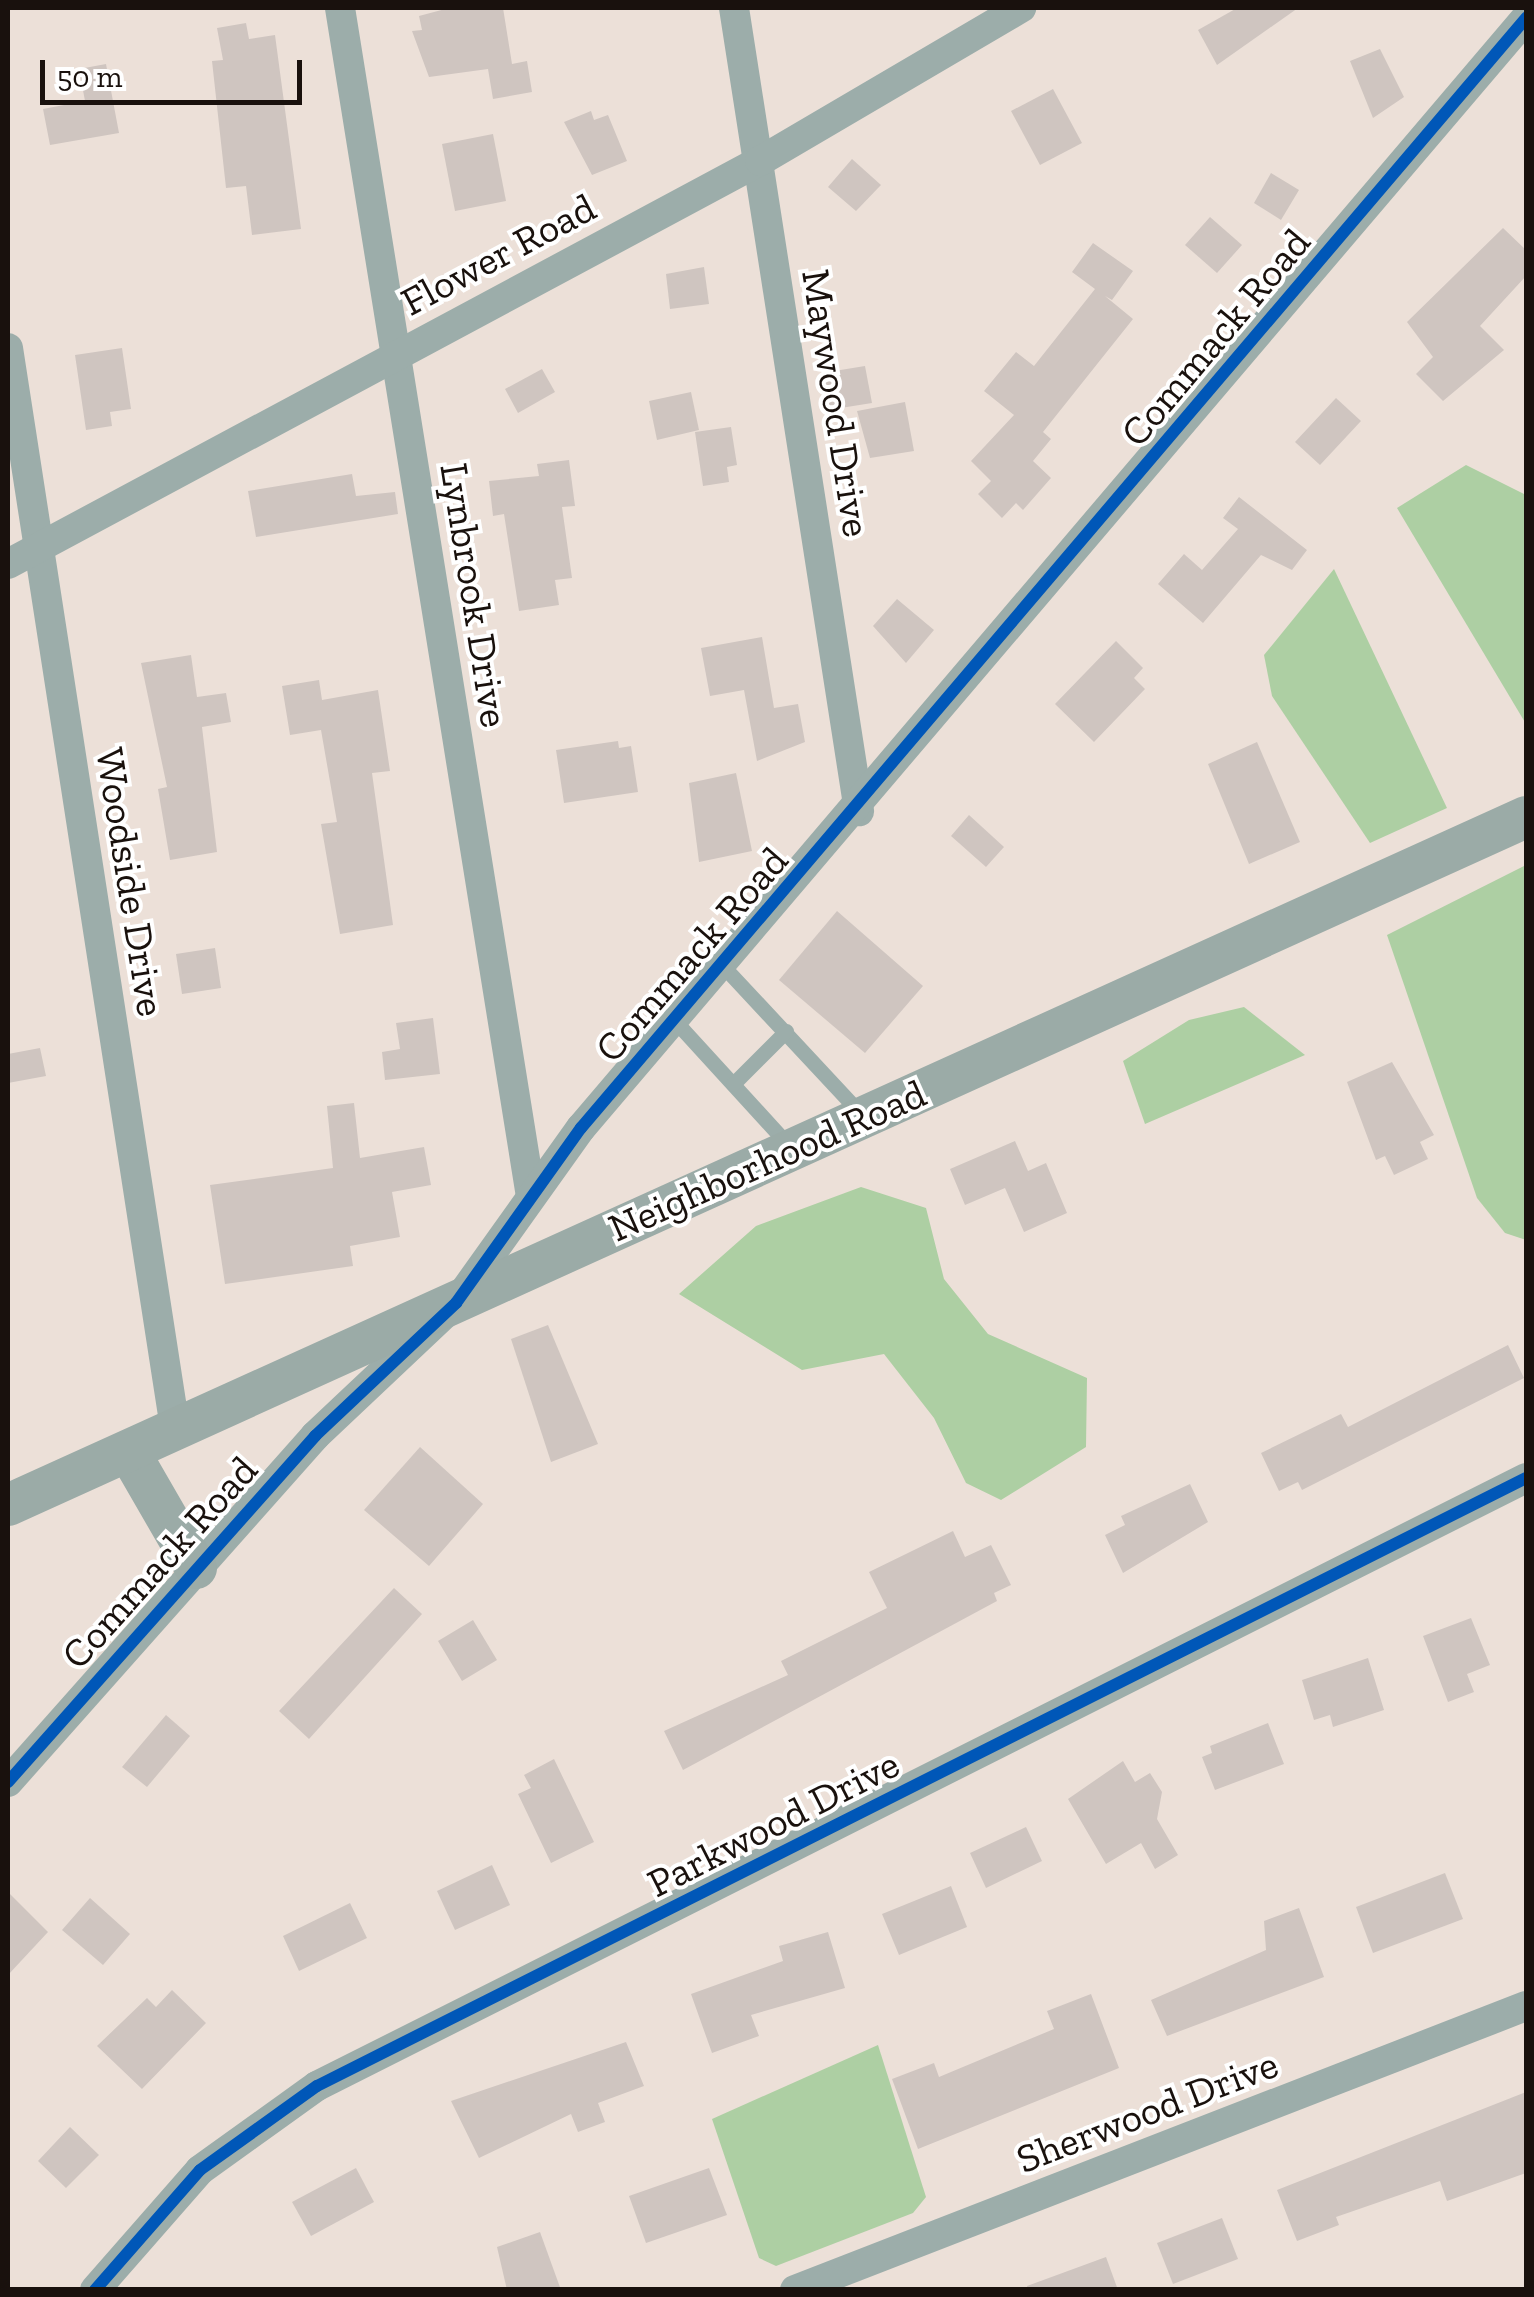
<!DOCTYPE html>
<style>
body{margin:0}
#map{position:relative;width:1534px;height:2297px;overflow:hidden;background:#ece0d8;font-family:"Zilla Slab",serif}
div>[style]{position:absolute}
.forest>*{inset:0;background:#adcfa3}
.building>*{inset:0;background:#cfc5c0}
.lane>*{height:15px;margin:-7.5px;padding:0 7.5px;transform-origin:7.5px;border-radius:7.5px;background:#9cadaa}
.street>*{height:30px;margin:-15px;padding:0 15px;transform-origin:15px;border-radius:15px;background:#9cadaa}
.secondary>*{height:42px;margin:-21px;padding:0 21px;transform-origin:21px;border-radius:21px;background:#9baba7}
.cycleway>*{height:12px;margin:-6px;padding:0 6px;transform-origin:6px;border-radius:6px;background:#0057b8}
span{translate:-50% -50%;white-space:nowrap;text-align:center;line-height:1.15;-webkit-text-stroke:8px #fff;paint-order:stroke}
.street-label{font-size:40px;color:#19110d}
.frame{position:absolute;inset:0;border:10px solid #19110d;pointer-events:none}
.scale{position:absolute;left:40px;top:60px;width:262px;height:45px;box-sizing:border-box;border:5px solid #19110d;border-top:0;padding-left:12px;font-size:30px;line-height:35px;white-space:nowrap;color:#19110d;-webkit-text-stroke:8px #fff;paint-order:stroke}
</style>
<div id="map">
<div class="forest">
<div style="clip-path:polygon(1466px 465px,1526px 495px,1526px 724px,1397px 508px)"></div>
<div style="clip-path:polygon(1334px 569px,1447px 808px,1370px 843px,1272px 696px,1264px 655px)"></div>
<div style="clip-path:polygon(1526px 865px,1526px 1240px,1505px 1233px,1477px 1198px,1387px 935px)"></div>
<div style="clip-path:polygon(1244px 1007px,1305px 1055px,1145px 1124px,1123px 1061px,1189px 1020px)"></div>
<div style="clip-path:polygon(861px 1187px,926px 1208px,944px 1279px,988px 1334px,1087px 1378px,1086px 1447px,1001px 1500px,966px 1483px,934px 1418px,884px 1354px,802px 1370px,679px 1294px,756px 1226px)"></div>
<div style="clip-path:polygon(878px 2045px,926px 2197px,913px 2213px,776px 2266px,759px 2258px,712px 2119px)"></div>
</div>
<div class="building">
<div style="clip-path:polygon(449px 8px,503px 8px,512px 64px,527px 61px,532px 92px,493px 99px,488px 69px,429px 77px,412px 31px,422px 30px,419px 16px)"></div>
<div style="clip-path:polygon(1237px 8px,1298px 8px,1217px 65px,1198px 30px)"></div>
<div style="clip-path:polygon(246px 23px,249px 39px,275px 35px,301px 229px,252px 235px,246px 186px,226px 188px,212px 61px,223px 60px,217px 28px)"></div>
<div style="clip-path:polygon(1380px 49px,1404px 97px,1373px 118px,1350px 61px)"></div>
<div style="clip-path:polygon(106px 64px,119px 133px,50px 145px,43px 109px,85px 101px,79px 69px)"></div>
<div style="clip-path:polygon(1053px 89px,1082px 143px,1040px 165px,1011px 111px)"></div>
<div style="clip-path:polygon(591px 111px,594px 120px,608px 115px,627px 161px,592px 175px,564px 122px)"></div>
<div style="clip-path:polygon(493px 134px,506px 201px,455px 211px,442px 144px)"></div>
<div style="clip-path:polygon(852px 159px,881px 185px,856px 211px,828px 187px)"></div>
<div style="clip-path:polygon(1271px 173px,1299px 190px,1281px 220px,1254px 203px)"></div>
<div style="clip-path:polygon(1210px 217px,1242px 245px,1217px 273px,1185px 245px)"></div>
<div style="clip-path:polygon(1503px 228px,1526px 250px,1526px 276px,1480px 326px,1504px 350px,1443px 401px,1416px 374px,1433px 357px,1407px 322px)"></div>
<div style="clip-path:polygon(1093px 243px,1133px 271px,1112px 300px,1105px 296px,1133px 319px,1043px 432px,1051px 439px,1033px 461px,1051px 478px,1023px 510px,1016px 503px,1002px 518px,978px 494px,991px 481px,971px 461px,1014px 415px,984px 391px,1016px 352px,1034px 366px,1095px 289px,1072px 272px)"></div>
<div style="clip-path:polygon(704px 267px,709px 304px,670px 309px,666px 274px)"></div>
<div style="clip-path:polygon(122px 348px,131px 409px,110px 412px,112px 426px,86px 430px,75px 355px)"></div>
<div style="clip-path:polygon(865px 366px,872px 403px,828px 410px,822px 373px)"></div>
<div style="clip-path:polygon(542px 369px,555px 392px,518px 413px,505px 389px)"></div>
<div style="clip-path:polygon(691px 392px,699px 430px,657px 440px,649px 401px)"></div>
<div style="clip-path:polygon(1336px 398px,1361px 421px,1320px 465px,1295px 442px)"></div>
<div style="clip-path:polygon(905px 402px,914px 451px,870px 458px,857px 411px)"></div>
<div style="clip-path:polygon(731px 427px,737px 465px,727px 467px,729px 482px,703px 486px,695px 432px)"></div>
<div style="clip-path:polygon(569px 460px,575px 506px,562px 507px,572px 578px,555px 580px,559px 605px,519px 611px,504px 514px,493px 516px,489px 481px,539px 476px,537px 464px)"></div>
<div style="clip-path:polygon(352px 474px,356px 496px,395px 492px,398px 514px,256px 537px,248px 491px)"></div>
<div style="clip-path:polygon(1239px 497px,1307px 550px,1292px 570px,1261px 555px,1203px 623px,1158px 584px,1184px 554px,1202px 570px,1238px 529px,1223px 518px)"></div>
<div style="clip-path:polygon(897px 599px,934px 630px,906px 663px,873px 626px)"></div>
<div style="clip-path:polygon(762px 637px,774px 708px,798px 704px,805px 742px,757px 761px,744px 690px,710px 696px,701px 648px)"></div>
<div style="clip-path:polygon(1116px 641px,1143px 668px,1134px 678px,1145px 689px,1094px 742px,1055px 704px)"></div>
<div style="clip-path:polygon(191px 655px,197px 697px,226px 693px,231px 722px,202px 727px,217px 852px,170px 860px,158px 789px,167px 787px,141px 663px)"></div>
<div style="clip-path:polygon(319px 680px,322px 700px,378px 690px,390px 771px,372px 773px,393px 925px,340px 934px,321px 824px,337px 822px,321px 730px,290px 735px,282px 686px)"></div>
<div style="clip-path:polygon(618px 741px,619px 748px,631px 746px,638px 792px,564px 803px,556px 750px)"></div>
<div style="clip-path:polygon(1257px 742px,1300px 842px,1249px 864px,1208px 764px)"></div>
<div style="clip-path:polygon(736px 773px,752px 851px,699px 862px,689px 783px)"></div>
<div style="clip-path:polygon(969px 815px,1004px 847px,986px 867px,951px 836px)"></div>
<div style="clip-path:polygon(837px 911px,923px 986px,865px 1053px,779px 980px)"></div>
<div style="clip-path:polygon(215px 948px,221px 988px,182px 994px,176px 954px)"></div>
<div style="clip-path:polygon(433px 1018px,440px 1074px,385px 1080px,382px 1052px,400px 1049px,396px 1023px)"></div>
<div style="clip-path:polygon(40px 1048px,46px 1076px,8px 1083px,8px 1054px)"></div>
<div style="clip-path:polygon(1392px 1062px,1434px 1135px,1420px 1142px,1428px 1159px,1394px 1175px,1385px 1156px,1376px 1160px,1347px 1082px)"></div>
<div style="clip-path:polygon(354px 1103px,360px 1158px,424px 1147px,431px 1185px,392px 1192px,400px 1237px,350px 1246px,353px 1266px,225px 1284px,210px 1185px,333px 1168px,327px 1106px)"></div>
<div style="clip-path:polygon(1015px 1141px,1028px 1171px,1046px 1163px,1067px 1213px,1024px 1232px,1005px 1188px,965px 1205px,950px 1169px)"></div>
<div style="clip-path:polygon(548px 1325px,598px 1444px,551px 1462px,511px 1339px)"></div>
<div style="clip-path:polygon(1508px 1345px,1524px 1378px,1302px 1490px,1298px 1482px,1279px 1491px,1261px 1453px,1341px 1414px,1348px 1427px)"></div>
<div style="clip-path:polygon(420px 1447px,483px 1504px,429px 1566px,364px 1510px)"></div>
<div style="clip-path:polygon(1190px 1484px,1208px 1522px,1123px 1573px,1105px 1535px,1125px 1525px,1121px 1516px)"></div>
<div style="clip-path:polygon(953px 1531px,965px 1557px,991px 1545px,1011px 1585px,994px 1593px,997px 1601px,683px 1770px,664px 1731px,788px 1675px,781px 1661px,887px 1608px,869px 1572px)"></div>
<div style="clip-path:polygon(394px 1588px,422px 1614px,309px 1739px,279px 1711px)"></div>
<div style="clip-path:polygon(1471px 1618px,1490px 1665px,1467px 1674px,1474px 1692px,1448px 1702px,1423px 1636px)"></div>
<div style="clip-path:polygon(473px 1620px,497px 1660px,462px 1681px,438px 1641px)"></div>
<div style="clip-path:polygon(1368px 1658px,1384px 1710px,1333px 1727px,1330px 1715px,1314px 1720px,1302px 1680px)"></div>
<div style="clip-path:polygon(166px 1715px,190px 1736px,147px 1787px,122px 1767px)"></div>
<div style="clip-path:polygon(1268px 1723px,1284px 1764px,1215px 1790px,1202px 1757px,1212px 1753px,1210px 1746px)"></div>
<div style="clip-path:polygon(554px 1759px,594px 1842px,551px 1863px,518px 1794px,531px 1788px,524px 1775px)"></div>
<div style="clip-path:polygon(1123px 1761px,1135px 1782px,1150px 1773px,1162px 1792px,1157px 1819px,1178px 1855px,1155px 1869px,1141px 1843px,1106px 1864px,1068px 1799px)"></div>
<div style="clip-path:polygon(1026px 1827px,1042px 1861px,986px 1888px,970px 1853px)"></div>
<div style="clip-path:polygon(492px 1865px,510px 1905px,455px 1930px,437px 1891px)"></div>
<div style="clip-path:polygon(1445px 1873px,1463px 1919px,1373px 1953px,1356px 1907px)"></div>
<div style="clip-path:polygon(951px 1886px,967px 1927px,899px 1955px,882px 1914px)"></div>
<div style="clip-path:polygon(8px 1892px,48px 1932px,8px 1975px)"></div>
<div style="clip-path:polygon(90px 1898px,130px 1934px,103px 1965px,62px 1930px)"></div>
<div style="clip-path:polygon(350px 1903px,367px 1938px,299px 1971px,283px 1936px)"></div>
<div style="clip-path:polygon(1299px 1908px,1324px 1977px,1167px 2036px,1151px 2000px,1266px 1950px,1264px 1921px)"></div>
<div style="clip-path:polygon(828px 1932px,845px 1988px,751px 2015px,759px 2036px,712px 2053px,691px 1994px,783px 1961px,779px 1946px)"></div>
<div style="clip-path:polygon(172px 1990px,206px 2023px,142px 2089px,97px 2046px,147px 1998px,156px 2007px)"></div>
<div style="clip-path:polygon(1091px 1994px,1119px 2068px,918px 2149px,892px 2079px,934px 2063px,939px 2077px,1054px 2029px,1047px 2011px)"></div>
<div style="clip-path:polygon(626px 2042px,644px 2086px,598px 2103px,605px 2122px,578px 2132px,571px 2114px,479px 2158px,451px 2101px)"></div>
<div style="clip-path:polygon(1526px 2092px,1526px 2173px,1447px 2201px,1440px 2181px,1336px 2217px,1339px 2225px,1297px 2241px,1277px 2190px)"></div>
<div style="clip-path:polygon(70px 2127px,99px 2155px,66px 2188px,38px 2161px)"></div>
<div style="clip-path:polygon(356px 2168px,374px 2202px,311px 2236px,292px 2202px)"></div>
<div style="clip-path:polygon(709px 2168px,727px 2215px,646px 2243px,629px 2196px)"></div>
<div style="clip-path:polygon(1222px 2218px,1238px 2259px,1173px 2284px,1157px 2243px)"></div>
<div style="clip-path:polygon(540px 2232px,561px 2290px,507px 2290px,497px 2247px)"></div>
<div style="clip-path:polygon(1106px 2257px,1118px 2290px,1028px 2290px,1027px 2286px)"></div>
</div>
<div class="lane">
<div style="left:723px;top:966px;width:201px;rotate:47deg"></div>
<div style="left:675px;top:1021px;width:169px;rotate:47.6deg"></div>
<div style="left:733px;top:1084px;width:75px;rotate:-45deg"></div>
</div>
<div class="street">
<div style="left:340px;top:8px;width:1203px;rotate:80.87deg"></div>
<div style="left:734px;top:8px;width:813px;rotate:81.15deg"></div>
<div style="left:8px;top:348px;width:1093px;rotate:81.21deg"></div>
<div style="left:8px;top:564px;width:853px;rotate:-28.19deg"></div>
<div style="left:760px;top:161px;width:303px;rotate:-30.4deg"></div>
<div style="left:8px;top:1782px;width:463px;rotate:-48.4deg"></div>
<div style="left:315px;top:1436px;width:194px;rotate:-43.3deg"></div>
<div style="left:456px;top:1303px;width:215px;rotate:-54.5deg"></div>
<div style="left:581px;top:1128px;width:1458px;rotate:-49.59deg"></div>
<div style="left:95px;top:2290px;width:159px;rotate:-48.8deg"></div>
<div style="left:200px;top:2170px;width:144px;rotate:-35.7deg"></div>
<div style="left:317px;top:2086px;width:1353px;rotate:-26.7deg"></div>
<div style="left:795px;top:2290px;width:784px;rotate:-21.23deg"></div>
</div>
<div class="secondary">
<div style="left:129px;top:1452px;width:134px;rotate:60deg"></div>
<div style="left:8px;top:1505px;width:1667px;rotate:-24.38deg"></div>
</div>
<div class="cycleway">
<div style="left:8px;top:1782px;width:463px;rotate:-48.4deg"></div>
<div style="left:315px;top:1436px;width:194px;rotate:-43.3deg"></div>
<div style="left:456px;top:1303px;width:215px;rotate:-54.5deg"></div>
<div style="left:581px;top:1128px;width:1458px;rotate:-49.59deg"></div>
<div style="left:95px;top:2290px;width:159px;rotate:-48.8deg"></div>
<div style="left:200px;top:2170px;width:144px;rotate:-35.7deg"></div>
<div style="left:317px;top:2086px;width:1353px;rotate:-26.7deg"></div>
</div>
<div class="street-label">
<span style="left:498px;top:254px;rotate:-28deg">Flower Road</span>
<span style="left:1215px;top:337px;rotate:-50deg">Commack Road</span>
<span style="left:837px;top:403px;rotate:81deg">Maywood Drive</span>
<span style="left:475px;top:595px;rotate:81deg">Lynbrook Drive</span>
<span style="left:131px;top:882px;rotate:81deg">Woodside Drive</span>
<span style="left:691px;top:954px;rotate:-49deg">Commack Road</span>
<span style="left:767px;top:1160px;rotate:-24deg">Neighborhood Road</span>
<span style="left:159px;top:1562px;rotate:-48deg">Commack Road</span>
<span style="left:773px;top:1823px;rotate:-27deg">Parkwood Drive</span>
<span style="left:1147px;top:2111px;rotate:-21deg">Sherwood Drive</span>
</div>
<div class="frame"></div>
<div class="scale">50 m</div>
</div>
